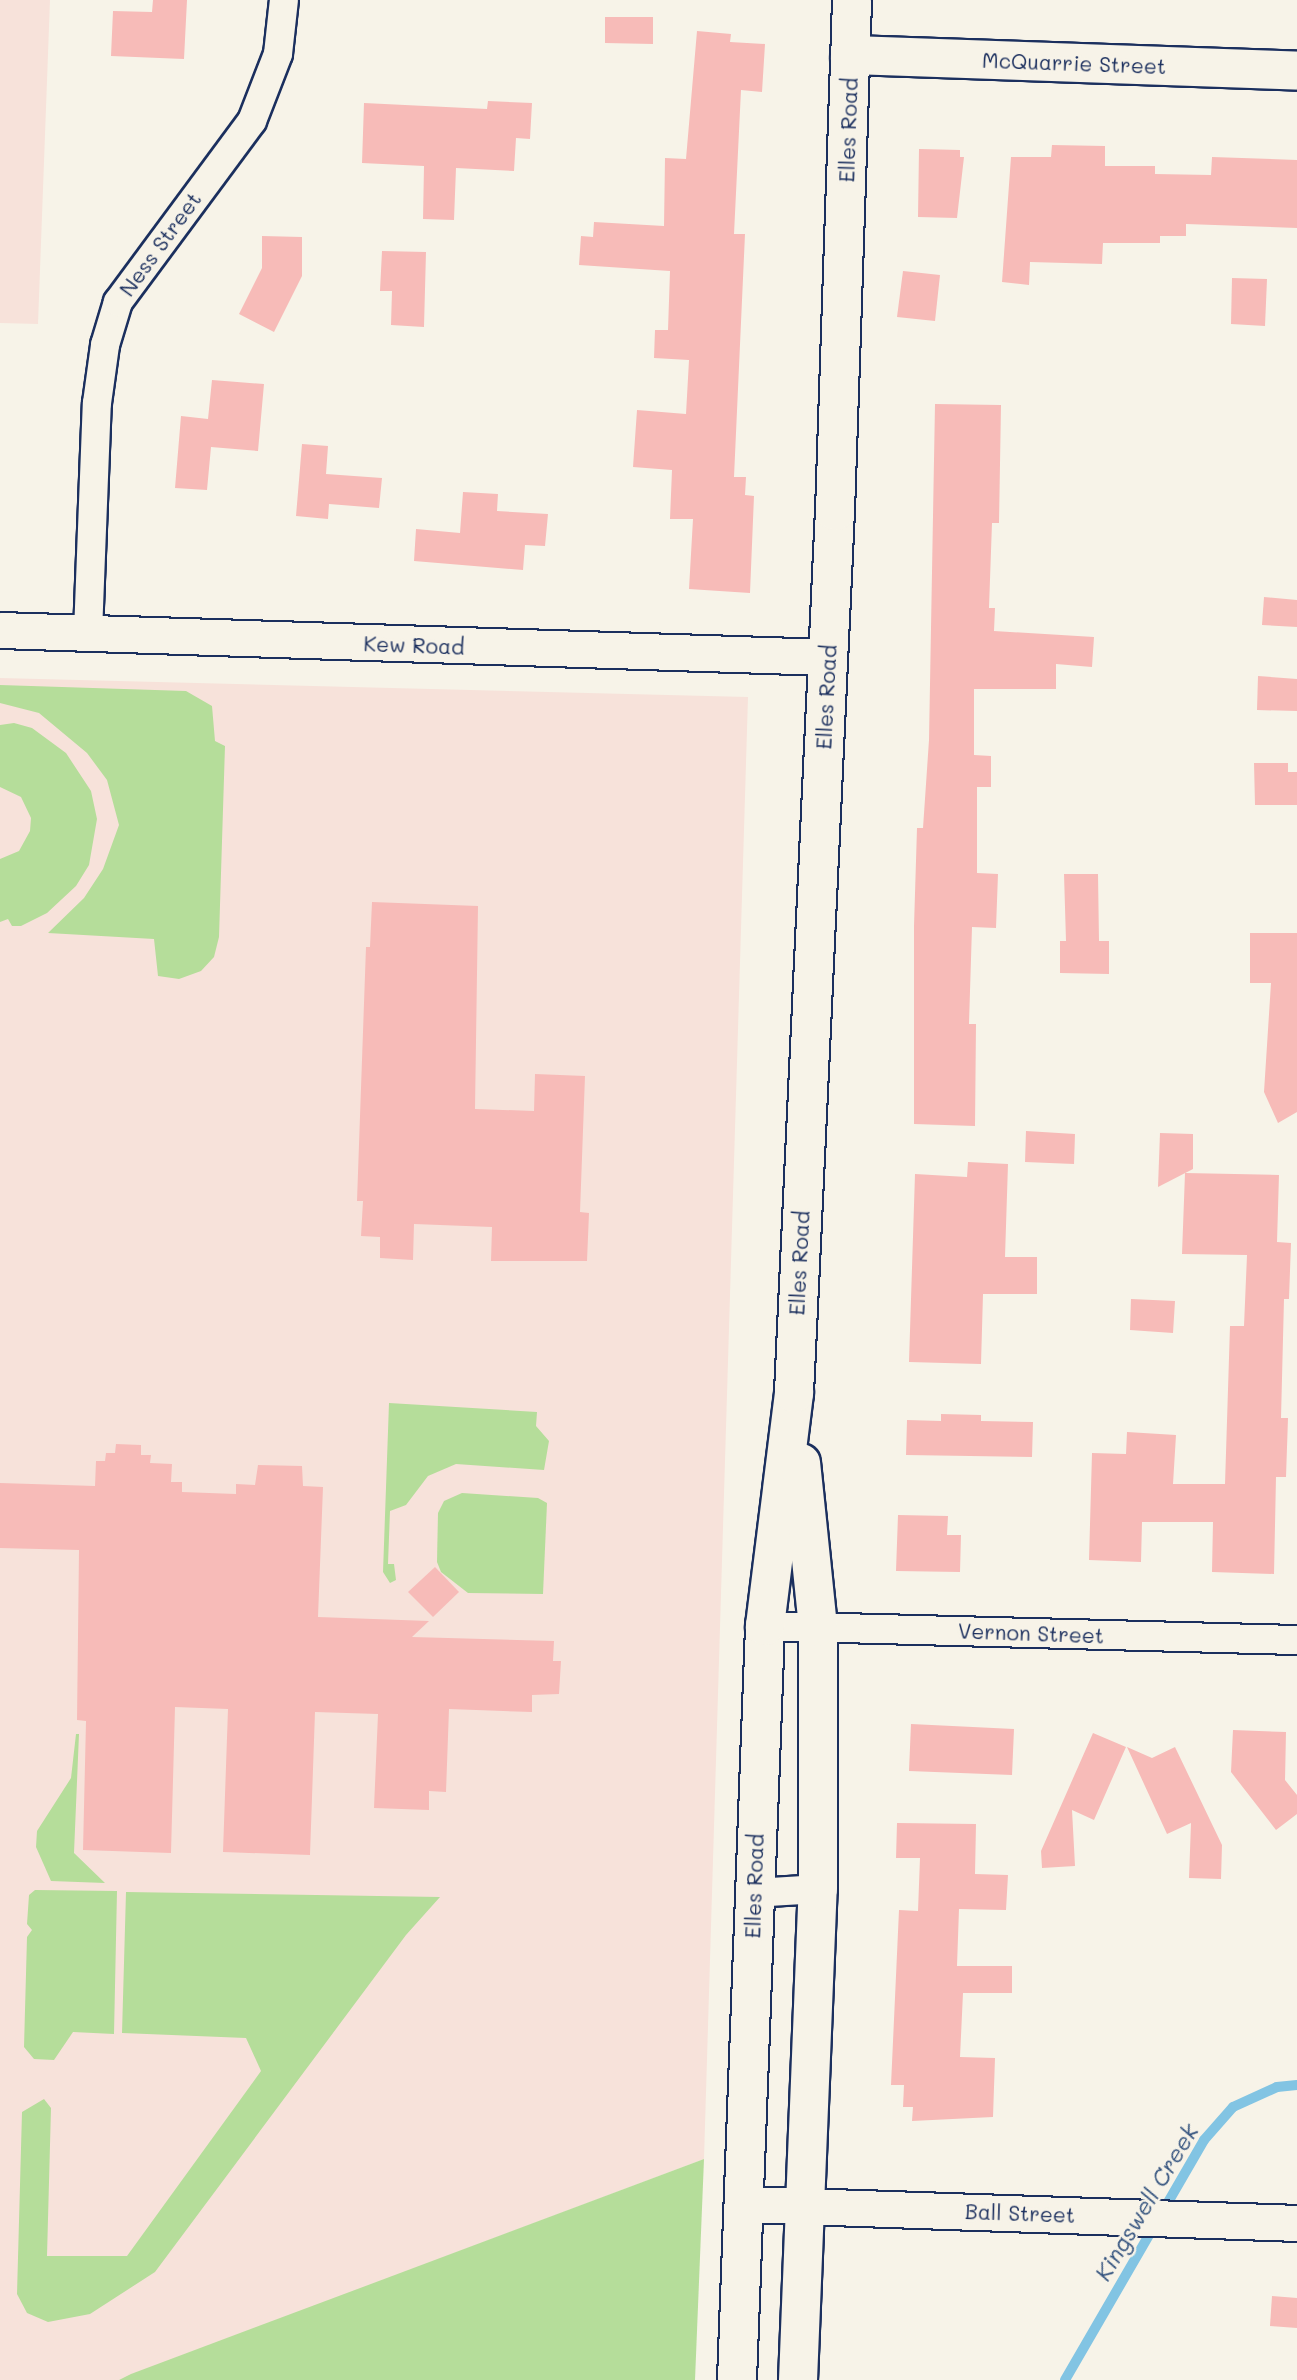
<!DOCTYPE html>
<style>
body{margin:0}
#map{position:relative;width:1297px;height:2380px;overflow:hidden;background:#f7f3e8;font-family:Mali,sans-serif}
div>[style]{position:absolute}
.built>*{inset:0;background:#f7e2da}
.green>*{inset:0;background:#b5dd9a}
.stream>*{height:10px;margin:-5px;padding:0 5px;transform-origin:5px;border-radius:5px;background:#82c4e3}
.building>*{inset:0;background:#f7bbb8}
.roads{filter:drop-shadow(2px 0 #1b2f5e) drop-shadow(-2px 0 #1b2f5e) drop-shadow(0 2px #1b2f5e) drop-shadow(0 -2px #1b2f5e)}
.minor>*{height:28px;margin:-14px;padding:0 14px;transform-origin:14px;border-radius:14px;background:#f7f3e8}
.tertiary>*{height:35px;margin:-17.5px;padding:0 17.5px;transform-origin:17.5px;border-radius:17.5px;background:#f7f3e8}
.secondary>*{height:38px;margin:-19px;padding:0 19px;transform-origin:19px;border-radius:19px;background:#f7f3e8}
span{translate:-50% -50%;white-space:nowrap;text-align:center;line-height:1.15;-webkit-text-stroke:5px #f7f3e8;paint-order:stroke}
.street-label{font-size:21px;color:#1b2f5e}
.water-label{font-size:23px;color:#35547f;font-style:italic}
</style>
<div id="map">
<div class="built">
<div style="clip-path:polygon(0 0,50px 0,38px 324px,0 323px)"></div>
<div style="clip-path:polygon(0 678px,748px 697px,704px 2159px,119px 2380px,0 2380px)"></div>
</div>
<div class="green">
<div style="clip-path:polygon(0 685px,186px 691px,212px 706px,215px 741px,225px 746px,219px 937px,214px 957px,201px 971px,179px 979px,158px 976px,154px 939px,48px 933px,84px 898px,103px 869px,119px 825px,107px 780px,87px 753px,39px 713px,0 703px)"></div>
<div style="clip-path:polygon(14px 723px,32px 728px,66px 753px,91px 791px,97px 819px,89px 865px,76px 886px,47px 913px,21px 926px,12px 926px,8px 919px,0 922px,0 859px,19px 851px,30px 831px,31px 818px,21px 797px,0 787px,0 725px)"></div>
<div style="clip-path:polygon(389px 1403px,537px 1412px,536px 1426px,549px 1441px,544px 1470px,456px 1464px,428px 1476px,406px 1505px,390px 1511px,388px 1564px,394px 1564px,396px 1580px,390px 1583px,383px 1572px)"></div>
<div style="clip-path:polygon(462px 1493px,538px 1498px,547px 1503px,543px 1594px,468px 1593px,441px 1572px,437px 1562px,438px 1513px,444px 1501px)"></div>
<div style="clip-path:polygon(76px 1734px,79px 1734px,74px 1853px,105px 1883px,51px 1881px,36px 1847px,37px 1831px,71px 1778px)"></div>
<div style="clip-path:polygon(35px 1890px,117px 1891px,114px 2034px,73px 2032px,54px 2060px,34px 2059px,24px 2047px,27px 1937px,32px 1930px,27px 1924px,29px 1895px)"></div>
<div style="clip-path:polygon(126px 1892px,440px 1897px,406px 1935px,155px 2272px,90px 2314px,48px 2322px,27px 2313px,17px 2294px,22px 2112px,44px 2099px,51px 2108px,47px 2256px,127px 2256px,261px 2071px,246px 2038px,122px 2033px)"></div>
<div style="clip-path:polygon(704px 2159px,695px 2380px,119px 2380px,131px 2374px)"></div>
</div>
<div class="stream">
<div style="left:1065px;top:2380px;width:277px;rotate:-59.9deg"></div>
<div style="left:1204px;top:2140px;width:44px;rotate:-48.7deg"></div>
<div style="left:1233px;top:2107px;width:48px;rotate:-24.4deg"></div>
<div style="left:1277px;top:2087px;width:20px;rotate:-6deg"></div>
</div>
<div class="building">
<div style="clip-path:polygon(153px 0,187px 0,184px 59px,111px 56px,113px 11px,152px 12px)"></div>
<div style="clip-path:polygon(605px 17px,653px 17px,653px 44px,605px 43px)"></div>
<div style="clip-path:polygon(697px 31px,731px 34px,730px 42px,765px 44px,762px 92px,741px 90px,734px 234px,745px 234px,734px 477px,746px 477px,745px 495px,754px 496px,750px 593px,689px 589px,693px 519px,670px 519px,672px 470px,633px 467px,637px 410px,686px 414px,689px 360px,654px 358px,655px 330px,668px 330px,670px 271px,579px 265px,581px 236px,593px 237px,594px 222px,664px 226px,665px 158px,686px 159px)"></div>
<div style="clip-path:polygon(488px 101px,532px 103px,530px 139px,516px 138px,514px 171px,456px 168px,454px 220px,423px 219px,424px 166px,362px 163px,364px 103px,487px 109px)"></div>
<div style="clip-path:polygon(1052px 145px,1105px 146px,1105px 166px,1155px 166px,1155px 174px,1211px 175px,1212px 157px,1297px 160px,1297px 228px,1186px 224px,1186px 236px,1160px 236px,1160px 243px,1103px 243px,1102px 264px,1030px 262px,1029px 285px,1002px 282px,1011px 157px,1051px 157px)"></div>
<div style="clip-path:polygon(919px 149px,960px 150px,960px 157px,964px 157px,957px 218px,918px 217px)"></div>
<div style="clip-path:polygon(262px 236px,302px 237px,302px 276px,274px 332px,239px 314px,262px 268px)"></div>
<div style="clip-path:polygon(382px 251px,426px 252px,424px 327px,391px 325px,392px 291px,380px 291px)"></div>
<div style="clip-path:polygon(903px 271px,940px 275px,935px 321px,897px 317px)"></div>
<div style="clip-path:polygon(1232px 278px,1267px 279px,1265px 326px,1231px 324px)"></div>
<div style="clip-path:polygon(212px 380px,264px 384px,258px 451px,211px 447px,207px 490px,175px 488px,181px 416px,208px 419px)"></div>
<div style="clip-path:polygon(935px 404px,1001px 405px,999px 523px,992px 523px,989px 608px,995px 608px,994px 631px,1094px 637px,1092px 667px,1056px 664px,1056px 689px,974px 689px,974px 755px,991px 756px,991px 787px,977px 787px,977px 873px,998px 874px,996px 928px,972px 927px,969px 1024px,976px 1024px,975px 1126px,914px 1124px,914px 926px,917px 828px,923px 828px,929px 740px)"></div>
<div style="clip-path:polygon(302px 444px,328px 446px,326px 474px,382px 478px,379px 508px,329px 504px,328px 519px,296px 516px)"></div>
<div style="clip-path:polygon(463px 492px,498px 494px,497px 511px,548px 514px,545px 546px,525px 545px,523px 570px,414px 561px,416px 529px,460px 533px)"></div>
<div style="clip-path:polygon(1264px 597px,1297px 600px,1297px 627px,1262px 625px)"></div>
<div style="clip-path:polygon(1258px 676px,1297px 679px,1297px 711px,1257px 710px)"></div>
<div style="clip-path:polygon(1254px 763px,1288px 763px,1288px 772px,1297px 772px,1297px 805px,1255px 805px)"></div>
<div style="clip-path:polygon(1064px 874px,1098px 874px,1099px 941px,1109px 941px,1109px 974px,1060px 973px,1060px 941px,1066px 941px)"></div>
<div style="clip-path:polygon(372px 902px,478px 906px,475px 1109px,534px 1111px,535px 1074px,585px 1076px,580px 1212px,589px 1213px,587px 1261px,491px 1261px,492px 1227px,414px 1224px,413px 1260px,380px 1258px,380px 1237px,361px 1236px,363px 1201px,357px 1201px,366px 947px,370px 947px)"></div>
<div style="clip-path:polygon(1250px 933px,1297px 933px,1297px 1112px,1278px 1123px,1264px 1092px,1271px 983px,1250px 983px)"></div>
<div style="clip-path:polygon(1026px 1131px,1075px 1134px,1074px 1164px,1025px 1162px)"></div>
<div style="clip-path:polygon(1160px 1133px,1193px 1134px,1193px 1169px,1158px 1187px)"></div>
<div style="clip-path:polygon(968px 1162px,1008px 1164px,1005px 1257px,1037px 1257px,1037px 1294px,983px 1294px,981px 1364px,909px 1362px,915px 1174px,967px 1177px)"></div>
<div style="clip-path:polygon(1185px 1173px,1279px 1175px,1277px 1242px,1291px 1243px,1289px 1299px,1284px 1299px,1281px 1418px,1288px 1418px,1286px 1477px,1276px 1477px,1274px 1574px,1212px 1572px,1213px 1522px,1142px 1522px,1141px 1562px,1089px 1560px,1092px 1453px,1126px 1454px,1127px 1432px,1176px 1435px,1173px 1484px,1225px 1484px,1230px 1326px,1244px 1326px,1247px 1255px,1182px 1254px)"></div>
<div style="clip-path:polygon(1131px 1299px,1175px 1301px,1173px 1333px,1130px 1330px)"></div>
<div style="clip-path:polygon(941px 1414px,981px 1415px,981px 1421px,1033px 1422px,1032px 1457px,906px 1455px,907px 1420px,941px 1421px)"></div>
<div style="clip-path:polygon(116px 1444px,141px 1445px,141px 1455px,151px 1455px,150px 1463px,172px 1464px,171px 1482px,182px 1482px,182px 1492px,236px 1494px,236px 1484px,255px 1485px,258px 1465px,302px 1466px,303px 1486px,323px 1487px,318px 1617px,429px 1621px,412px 1637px,554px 1641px,553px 1661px,561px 1661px,559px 1694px,532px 1695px,532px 1712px,449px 1709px,446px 1792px,429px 1791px,429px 1810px,374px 1808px,378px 1714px,315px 1712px,310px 1855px,223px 1852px,228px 1709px,175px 1707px,171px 1853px,83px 1850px,86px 1721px,77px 1720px,79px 1550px,0 1548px,0 1483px,95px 1486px,96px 1461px,105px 1461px,106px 1453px,115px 1453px)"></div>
<div style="clip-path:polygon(898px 1515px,948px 1516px,947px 1535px,961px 1535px,960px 1572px,896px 1571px)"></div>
<div style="clip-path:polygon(435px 1567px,459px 1592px,433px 1617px,408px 1592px)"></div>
<div style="clip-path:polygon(911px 1724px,1014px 1729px,1012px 1775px,909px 1771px)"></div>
<div style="clip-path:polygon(1233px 1730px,1286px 1732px,1285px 1780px,1297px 1795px,1297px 1814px,1276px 1830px,1231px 1772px)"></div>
<div style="clip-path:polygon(1093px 1733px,1126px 1747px,1094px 1820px,1072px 1810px,1075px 1866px,1042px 1868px,1041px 1851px)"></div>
<div style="clip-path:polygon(1127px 1747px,1152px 1758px,1175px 1747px,1222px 1845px,1221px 1879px,1189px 1878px,1191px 1823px,1167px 1834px)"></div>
<div style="clip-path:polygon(897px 1823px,976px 1824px,975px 1874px,1008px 1875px,1006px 1910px,959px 1909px,957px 1966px,1012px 1966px,1012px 1993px,963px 1993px,960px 2057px,995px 2058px,993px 2117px,912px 2121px,913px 2107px,903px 2107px,904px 2085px,891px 2085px,899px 1910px,918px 1911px,920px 1858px,896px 1858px)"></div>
<div style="clip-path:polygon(1272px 2296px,1297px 2298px,1297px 2328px,1270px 2326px)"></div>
</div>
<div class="roads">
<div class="minor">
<div style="left:88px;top:633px;width:230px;rotate:-87.8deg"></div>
<div style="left:97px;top:403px;width:59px;rotate:-82.1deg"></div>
<div style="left:105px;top:345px;width:45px;rotate:-73.2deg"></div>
<div style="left:118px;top:302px;width:225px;rotate:-53.5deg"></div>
<div style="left:252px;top:121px;width:72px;rotate:-68.8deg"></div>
<div style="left:278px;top:54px;width:54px;rotate:-83.7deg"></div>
<div style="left:765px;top:1626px;width:532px;rotate:1.51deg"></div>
<div style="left:753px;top:1893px;width:65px;rotate:-3.5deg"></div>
</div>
<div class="tertiary">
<div style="left:0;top:630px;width:827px;rotate:1.87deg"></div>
<div style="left:743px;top:2204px;width:554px;rotate:1.96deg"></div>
</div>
<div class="secondary">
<div style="left:850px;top:55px;width:447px;rotate:2deg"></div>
<div style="left:737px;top:2380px;width:755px;rotate:-87.87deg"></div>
<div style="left:765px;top:1626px;width:235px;rotate:-82.9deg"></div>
<div style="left:794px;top:1393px;width:883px;rotate:-87.34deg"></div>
<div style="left:835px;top:511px;width:511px;rotate:-88.09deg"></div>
<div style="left:798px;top:2380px;width:491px;rotate:-87.7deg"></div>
<div style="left:818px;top:1889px;width:262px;rotate:-90deg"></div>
<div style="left:818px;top:1627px;width:165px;rotate:-95.9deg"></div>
</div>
</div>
<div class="street-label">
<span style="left:1074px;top:63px;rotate:2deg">McQuarrie Street</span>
<span style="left:848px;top:130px;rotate:-88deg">Elles Road</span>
<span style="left:160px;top:244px;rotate:-54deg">Ness Street</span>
<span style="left:414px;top:645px;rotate:2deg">Kew Road</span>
<span style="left:826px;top:697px;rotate:-87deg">Elles Road</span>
<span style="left:799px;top:1263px;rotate:-87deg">Elles Road</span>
<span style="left:1031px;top:1633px;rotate:2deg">Vernon Street</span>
<span style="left:754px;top:1886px;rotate:-88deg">Elles Road</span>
<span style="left:1020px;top:2213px;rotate:2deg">Ball Street</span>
</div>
<div class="water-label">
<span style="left:1146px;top:2202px;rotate:-59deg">Kingswell Creek</span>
</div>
</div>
